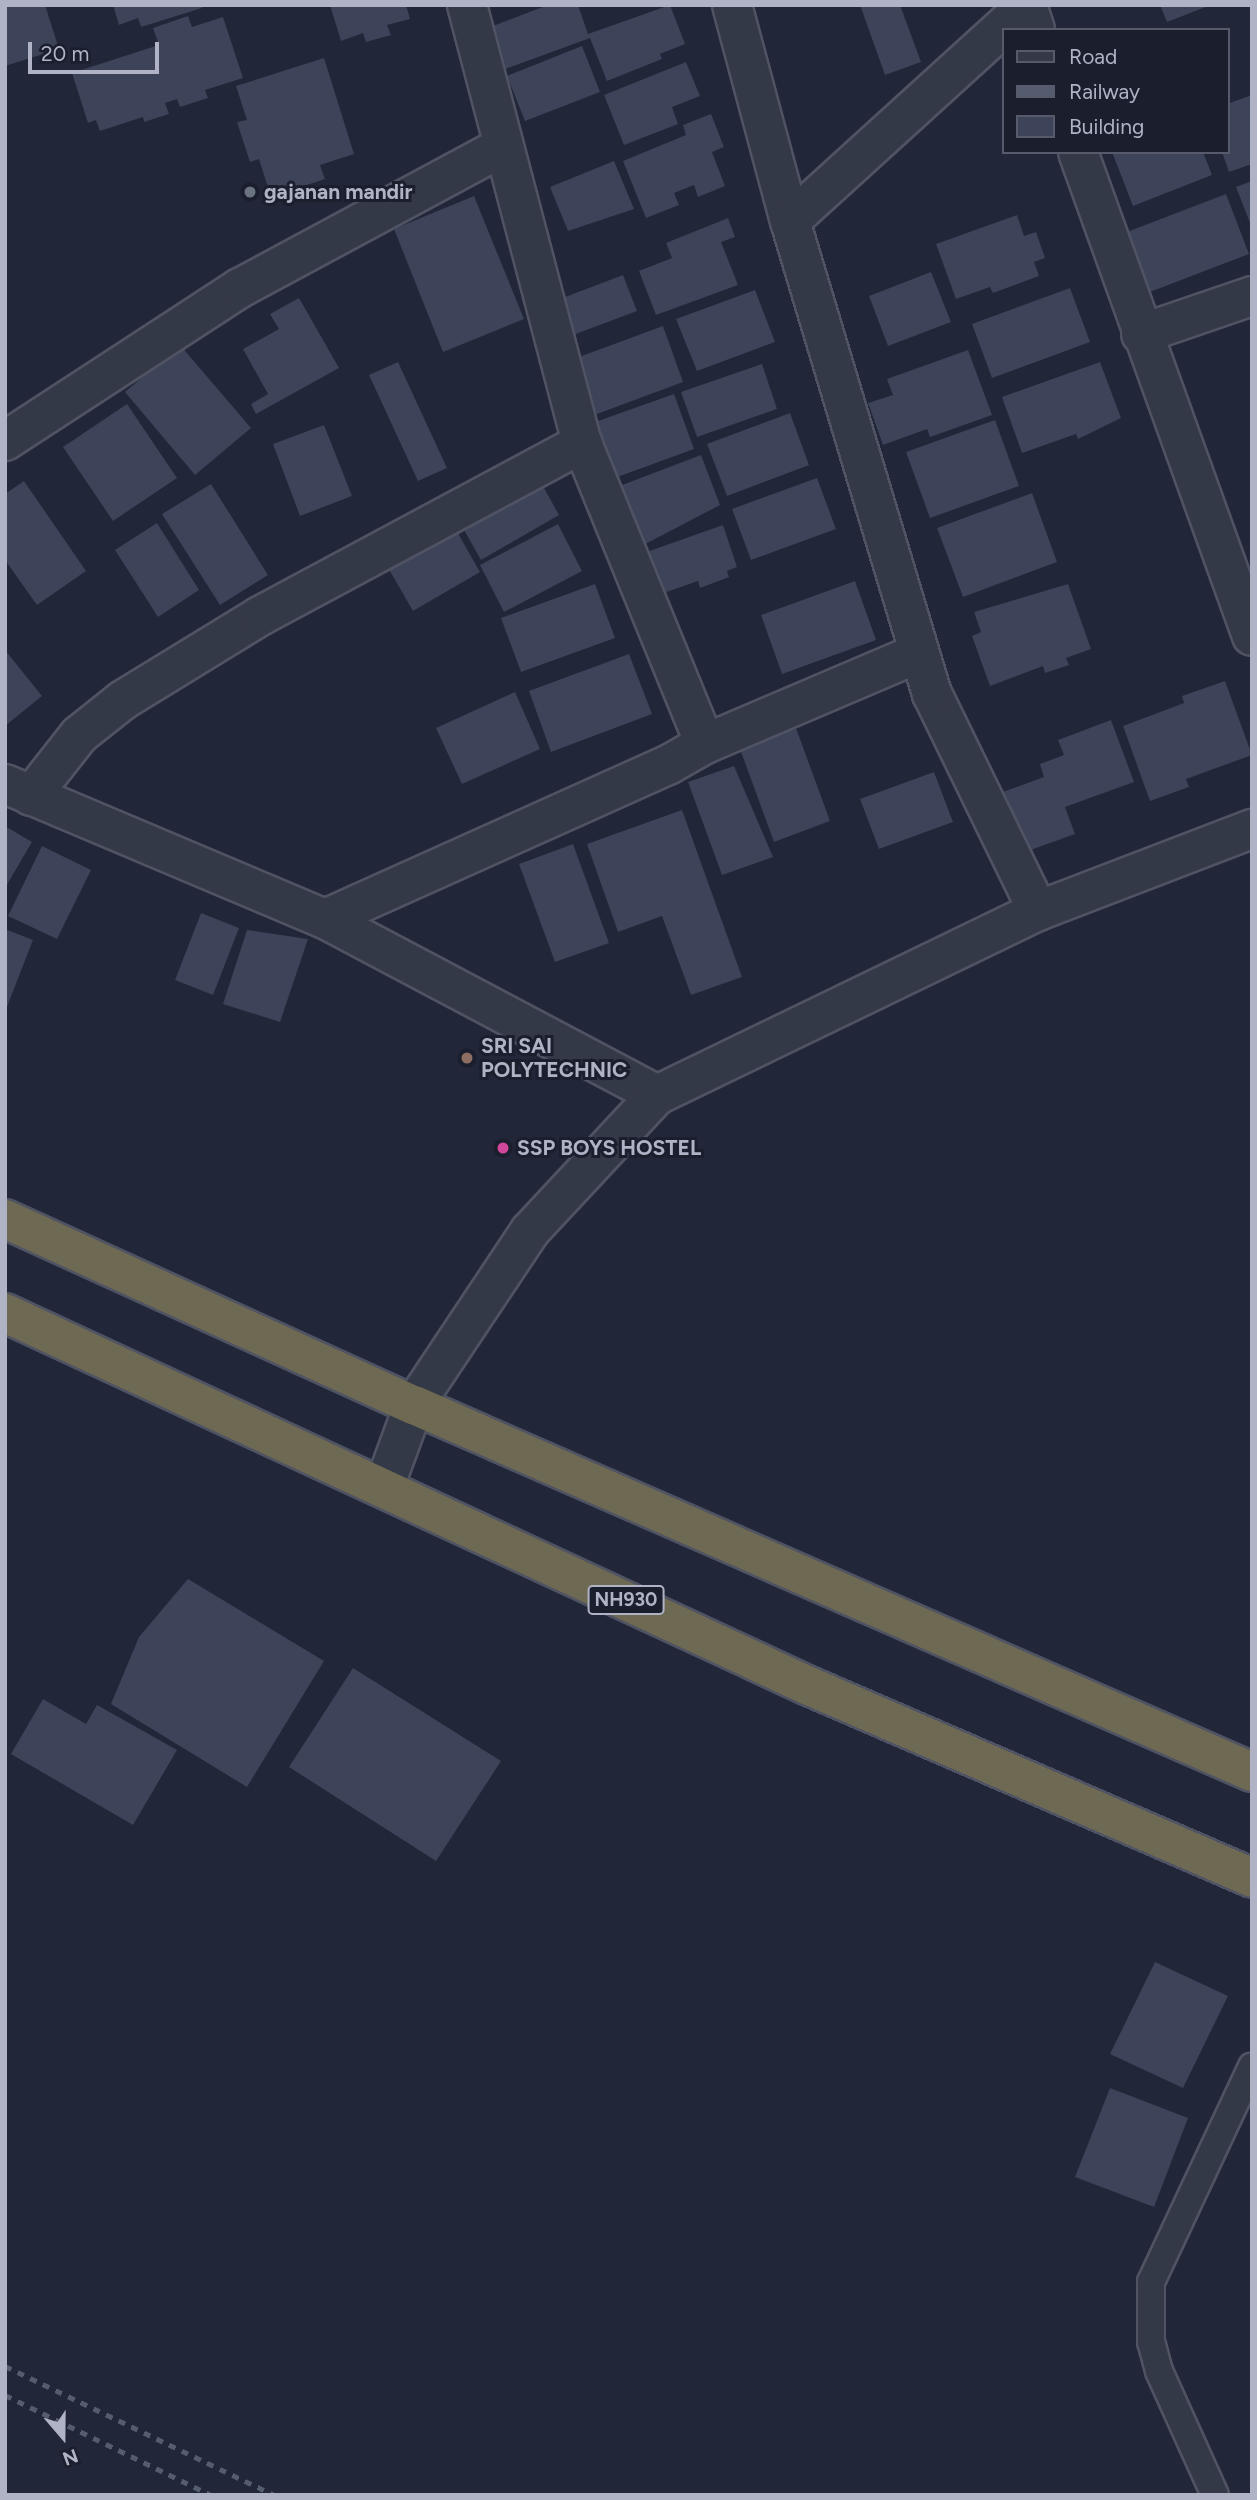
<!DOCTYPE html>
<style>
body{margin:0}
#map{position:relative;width:1257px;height:2500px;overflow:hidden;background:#212638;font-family:Figtree,sans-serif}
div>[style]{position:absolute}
.building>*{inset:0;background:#3d4358}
.roads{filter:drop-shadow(2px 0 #4f5363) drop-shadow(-2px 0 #4f5363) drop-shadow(0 2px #4f5363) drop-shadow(0 -2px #4f5363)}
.lane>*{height:26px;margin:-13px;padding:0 13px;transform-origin:13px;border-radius:13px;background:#343948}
.street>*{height:38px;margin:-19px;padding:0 19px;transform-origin:19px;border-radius:19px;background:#343948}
.highway>*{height:38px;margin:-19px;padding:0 19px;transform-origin:19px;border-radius:19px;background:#6e6952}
.rail>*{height:5px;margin-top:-2.5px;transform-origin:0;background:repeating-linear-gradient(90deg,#565c6f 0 7px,transparent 0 14px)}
.dots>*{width:19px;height:19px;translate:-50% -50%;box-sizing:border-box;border:4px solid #1a1e2d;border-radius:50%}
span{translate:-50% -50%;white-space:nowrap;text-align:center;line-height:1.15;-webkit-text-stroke:6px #1a1e2d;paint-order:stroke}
.shield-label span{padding:2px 5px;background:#1a1e2d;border:2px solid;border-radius:5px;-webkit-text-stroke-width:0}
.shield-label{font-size:19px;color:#afb3c5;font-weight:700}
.poi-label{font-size:21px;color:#afb3c5;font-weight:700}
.left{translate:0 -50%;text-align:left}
.frame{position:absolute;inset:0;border:7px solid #afb3c5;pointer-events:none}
.legend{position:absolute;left:1002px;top:28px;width:228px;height:126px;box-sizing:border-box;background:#1a1e2d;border:2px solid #565a6a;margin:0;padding:9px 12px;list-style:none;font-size:21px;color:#afb3c5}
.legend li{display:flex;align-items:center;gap:14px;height:35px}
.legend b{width:35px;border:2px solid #565a6a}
.north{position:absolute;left:28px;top:2402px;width:70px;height:70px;-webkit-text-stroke:5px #1a1e2d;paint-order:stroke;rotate:160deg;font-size:19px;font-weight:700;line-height:28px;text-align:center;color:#afb3c5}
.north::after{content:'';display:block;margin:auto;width:24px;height:32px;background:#afb3c5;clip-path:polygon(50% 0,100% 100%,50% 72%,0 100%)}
.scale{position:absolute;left:28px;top:42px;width:131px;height:32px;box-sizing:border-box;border:4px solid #afb3c5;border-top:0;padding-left:9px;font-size:21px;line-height:24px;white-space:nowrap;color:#afb3c5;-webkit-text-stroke:5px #1a1e2d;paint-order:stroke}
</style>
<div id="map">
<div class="building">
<div style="clip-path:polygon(5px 5px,45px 5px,59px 49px,5px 66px)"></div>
<div style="clip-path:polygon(113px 5px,201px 5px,202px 8px,141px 27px,138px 18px,119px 25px)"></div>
<div style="clip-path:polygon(330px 5px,406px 5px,410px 19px,387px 25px,391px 35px,366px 42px,363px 33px,341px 41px)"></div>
<div style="clip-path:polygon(548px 5px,578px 5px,588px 34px,670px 5px,685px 44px,660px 54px,662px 59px,607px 81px,590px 38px,505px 69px,490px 27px)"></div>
<div style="clip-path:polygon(860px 5px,900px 5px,921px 62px,885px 75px)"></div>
<div style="clip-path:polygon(1160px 5px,1211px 5px,1167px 22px)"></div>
<div style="clip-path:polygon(188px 16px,192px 27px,223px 17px,243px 78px,205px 90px,208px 98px,180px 107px,177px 99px,165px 103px,169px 114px,144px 122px,143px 117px,100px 131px,96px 120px,88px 123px,72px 73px,159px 45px,153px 28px)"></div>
<div style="clip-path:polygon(582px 46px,600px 92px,525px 121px,507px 76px)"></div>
<div style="clip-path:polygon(324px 58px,354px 154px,320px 165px,325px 179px,271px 197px,259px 159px,250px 162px,237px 122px,247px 120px,236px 86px)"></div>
<div style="clip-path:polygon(686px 62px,700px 96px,672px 107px,678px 124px,624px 145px,604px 95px)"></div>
<div style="clip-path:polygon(1252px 95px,1252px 164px,1229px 172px,1222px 152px,1227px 152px,1227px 104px)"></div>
<div style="clip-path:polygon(711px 114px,724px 147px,712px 152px,725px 186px,698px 197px,694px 185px,674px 193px,679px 205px,646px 218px,623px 161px,686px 135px,683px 125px)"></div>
<div style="clip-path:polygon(1112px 152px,1203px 152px,1212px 175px,1133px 206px)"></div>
<div style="clip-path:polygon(614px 161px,634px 209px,568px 231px,550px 187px)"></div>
<div style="clip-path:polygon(1252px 181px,1252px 228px,1236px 187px)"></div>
<div style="clip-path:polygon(1226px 194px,1249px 254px,1142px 295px,1119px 235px)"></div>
<div style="clip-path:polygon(474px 196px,524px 319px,443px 352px,394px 229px)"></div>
<div style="clip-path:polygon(1017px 215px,1024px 236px,1036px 232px,1045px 258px,1034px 262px,1039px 276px,993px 293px,990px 287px,956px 299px,936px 244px)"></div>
<div style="clip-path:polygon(728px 218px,735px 237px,721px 242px,738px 285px,656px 315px,639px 271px,672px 258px,666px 243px)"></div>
<div style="clip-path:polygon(931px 272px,951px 322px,888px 346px,869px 296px)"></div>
<div style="clip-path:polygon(623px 275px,637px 311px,565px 338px,552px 302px)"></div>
<div style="clip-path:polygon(1070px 288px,1090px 342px,992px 378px,972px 324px)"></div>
<div style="clip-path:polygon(755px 290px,775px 342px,697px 371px,676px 319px)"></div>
<div style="clip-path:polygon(299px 298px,339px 368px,256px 414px,251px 404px,268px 394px,243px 349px,279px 329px,270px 314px)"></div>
<div style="clip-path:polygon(663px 326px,683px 382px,581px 420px,560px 364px)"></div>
<div style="clip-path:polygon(180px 345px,251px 428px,195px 475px,125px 392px)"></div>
<div style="clip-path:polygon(968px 350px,992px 415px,930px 437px,927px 429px,883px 445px,868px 403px,893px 395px,887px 379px)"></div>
<div style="clip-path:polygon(398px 362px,447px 468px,418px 481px,369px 375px)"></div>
<div style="clip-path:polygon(1100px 362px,1121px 418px,1078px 439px,1076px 434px,1022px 453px,1002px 397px)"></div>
<div style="clip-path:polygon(762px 364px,777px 409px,697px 437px,681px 392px)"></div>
<div style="clip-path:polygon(674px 394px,694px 449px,601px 483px,581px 427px)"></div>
<div style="clip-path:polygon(127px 404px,177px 478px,113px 521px,63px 447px)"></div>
<div style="clip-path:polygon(790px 413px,809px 465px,727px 496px,707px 444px)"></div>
<div style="clip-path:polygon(995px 420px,1019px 486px,930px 518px,906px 452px)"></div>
<div style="clip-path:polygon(324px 425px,352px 496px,300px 516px,273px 444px)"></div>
<div style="clip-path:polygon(701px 455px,720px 505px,632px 551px,609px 490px)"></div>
<div style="clip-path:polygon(534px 470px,559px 515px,481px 560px,455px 514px)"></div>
<div style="clip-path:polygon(817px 478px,836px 529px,751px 560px,732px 509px)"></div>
<div style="clip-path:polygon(24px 481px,86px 571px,37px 605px,5px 560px,5px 494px)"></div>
<div style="clip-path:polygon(211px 484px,268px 575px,220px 605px,162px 514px)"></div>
<div style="clip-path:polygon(1032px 493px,1057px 562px,963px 597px,937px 528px)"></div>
<div style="clip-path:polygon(451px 521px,480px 572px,413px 611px,383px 559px)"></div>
<div style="clip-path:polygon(157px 523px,199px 590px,158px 617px,115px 550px)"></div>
<div style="clip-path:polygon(558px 524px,582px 571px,504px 612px,480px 565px)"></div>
<div style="clip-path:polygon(723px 525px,737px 567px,727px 571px,729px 577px,700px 588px,698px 581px,655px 596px,641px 554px)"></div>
<div style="clip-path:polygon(855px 581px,876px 640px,782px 674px,761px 615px)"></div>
<div style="clip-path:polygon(595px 584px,615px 638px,521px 672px,501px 618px)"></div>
<div style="clip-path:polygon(1068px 584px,1091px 649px,1066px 658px,1069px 665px,1045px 673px,1043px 666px,990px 686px,972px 636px,981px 632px,974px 612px)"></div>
<div style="clip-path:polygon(5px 650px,42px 696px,5px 726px)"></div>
<div style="clip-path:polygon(629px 654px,652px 714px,551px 752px,529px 691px)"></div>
<div style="clip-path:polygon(1225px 681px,1252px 755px,1186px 779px,1189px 787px,1150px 801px,1123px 726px,1184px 703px,1182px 696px)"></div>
<div style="clip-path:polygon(515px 692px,540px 749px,462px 784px,436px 728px)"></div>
<div style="clip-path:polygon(1111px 720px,1134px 782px,1065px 807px,1075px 834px,1025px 852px,1003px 792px,1044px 777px,1040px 764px,1064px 755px,1058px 740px)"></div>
<div style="clip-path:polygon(796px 728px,830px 821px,774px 842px,740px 749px)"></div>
<div style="clip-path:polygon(734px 766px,773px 857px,722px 875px,688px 782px)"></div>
<div style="clip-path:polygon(934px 772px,953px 822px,879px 849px,860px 799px)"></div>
<div style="clip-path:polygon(682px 810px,742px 977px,691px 995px,662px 916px,618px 932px,587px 844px)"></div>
<div style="clip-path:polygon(5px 826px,32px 842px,5px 888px)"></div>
<div style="clip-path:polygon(573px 844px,609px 943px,555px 962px,519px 864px)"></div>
<div style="clip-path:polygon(42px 846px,91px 870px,57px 939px,8px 916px)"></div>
<div style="clip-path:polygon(201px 913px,239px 928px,213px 995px,175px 980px)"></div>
<div style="clip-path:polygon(5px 929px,33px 940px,5px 1012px)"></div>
<div style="clip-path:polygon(247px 930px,308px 939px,280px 1022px,223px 1004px)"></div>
<div style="clip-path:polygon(188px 1579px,324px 1661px,247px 1787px,111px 1704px,139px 1637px)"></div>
<div style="clip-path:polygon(353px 1668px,501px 1761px,436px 1861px,289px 1767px)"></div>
<div style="clip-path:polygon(43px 1699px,86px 1724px,97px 1705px,177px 1750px,133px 1825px,11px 1754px)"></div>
<div style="clip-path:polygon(1155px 1962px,1228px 1996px,1183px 2088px,1110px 2054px)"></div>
<div style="clip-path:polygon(1110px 2088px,1188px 2118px,1154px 2207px,1075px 2177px)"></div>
</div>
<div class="roads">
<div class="lane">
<div style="left:1215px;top:2495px;width:136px;rotate:-114.3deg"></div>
<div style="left:1159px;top:2371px;width:30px;rotate:-105deg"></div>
<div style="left:1151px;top:2342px;width:60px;rotate:-90deg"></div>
<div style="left:1151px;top:2282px;width:238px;rotate:-64.9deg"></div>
</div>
<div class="street">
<div style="left:467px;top:5px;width:453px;rotate:75.3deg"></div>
<div style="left:582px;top:443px;width:325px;rotate:67.8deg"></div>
<div style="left:732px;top:5px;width:224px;rotate:75deg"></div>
<div style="left:1078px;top:152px;width:514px;rotate:70.23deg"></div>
<div style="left:1141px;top:334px;width:117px;rotate:-18.9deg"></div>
<div style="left:5px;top:441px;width:280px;rotate:-33.1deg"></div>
<div style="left:240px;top:288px;width:298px;rotate:-28.3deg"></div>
<div style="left:5px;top:784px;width:347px;rotate:22.9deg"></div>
<div style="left:325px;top:919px;width:376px;rotate:27.9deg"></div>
<div style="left:31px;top:796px;width:78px;rotate:-51.8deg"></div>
<div style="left:79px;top:735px;width:56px;rotate:-38.5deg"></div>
<div style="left:123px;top:700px;width:161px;rotate:-31.5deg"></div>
<div style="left:260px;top:616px;width:366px;rotate:-28.2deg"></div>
<div style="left:1038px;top:911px;width:229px;rotate:-21deg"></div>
<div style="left:325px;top:919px;width:376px;rotate:-24.2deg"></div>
<div style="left:668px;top:765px;width:43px;rotate:-29.6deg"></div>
<div style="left:705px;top:744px;width:232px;rotate:-23.1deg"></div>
<div style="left:384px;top:1487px;width:87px;rotate:-69.9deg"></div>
<div style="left:414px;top:1405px;width:209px;rotate:-56.3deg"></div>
<div style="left:530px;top:1231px;width:186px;rotate:-47deg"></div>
<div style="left:657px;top:1095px;width:423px;rotate:-25.8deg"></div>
<div style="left:1038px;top:911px;width:242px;rotate:-116deg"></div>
<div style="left:932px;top:694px;width:494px;rotate:-106.7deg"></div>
<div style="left:790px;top:221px;width:321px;rotate:-42.3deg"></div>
<div style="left:1027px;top:5px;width:26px;rotate:72deg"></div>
</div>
<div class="highway">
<div style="left:5px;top:1219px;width:449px;rotate:24.5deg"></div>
<div style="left:414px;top:1405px;width:915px;rotate:23.65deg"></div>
<div style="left:5px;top:1313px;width:886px;rotate:24.89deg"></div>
<div style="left:809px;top:1686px;width:483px;rotate:23.4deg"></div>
</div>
</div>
<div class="rail">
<div style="left:5px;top:2366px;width:298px;rotate:25.6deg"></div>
<div style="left:5px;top:2395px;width:229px;rotate:25.9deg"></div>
</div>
<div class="dots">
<div style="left:250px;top:192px;background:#6b7280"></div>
<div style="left:467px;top:1058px;background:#8d6e63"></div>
<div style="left:503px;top:1148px;background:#d1479c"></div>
</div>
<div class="shield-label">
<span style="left:626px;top:1600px">NH930</span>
</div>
<div class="poi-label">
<span class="left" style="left:264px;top:192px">gajanan mandir</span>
<span class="left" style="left:481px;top:1058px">SRI SAI<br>POLYTECHNIC</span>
<span class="left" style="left:517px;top:1148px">SSP BOYS HOSTEL</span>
</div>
<div class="frame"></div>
<ul class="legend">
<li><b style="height:9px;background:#343948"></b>Road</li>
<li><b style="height:9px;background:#565c6f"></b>Railway</li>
<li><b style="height:19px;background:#3d4358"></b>Building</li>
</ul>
<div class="north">N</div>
<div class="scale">20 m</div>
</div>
